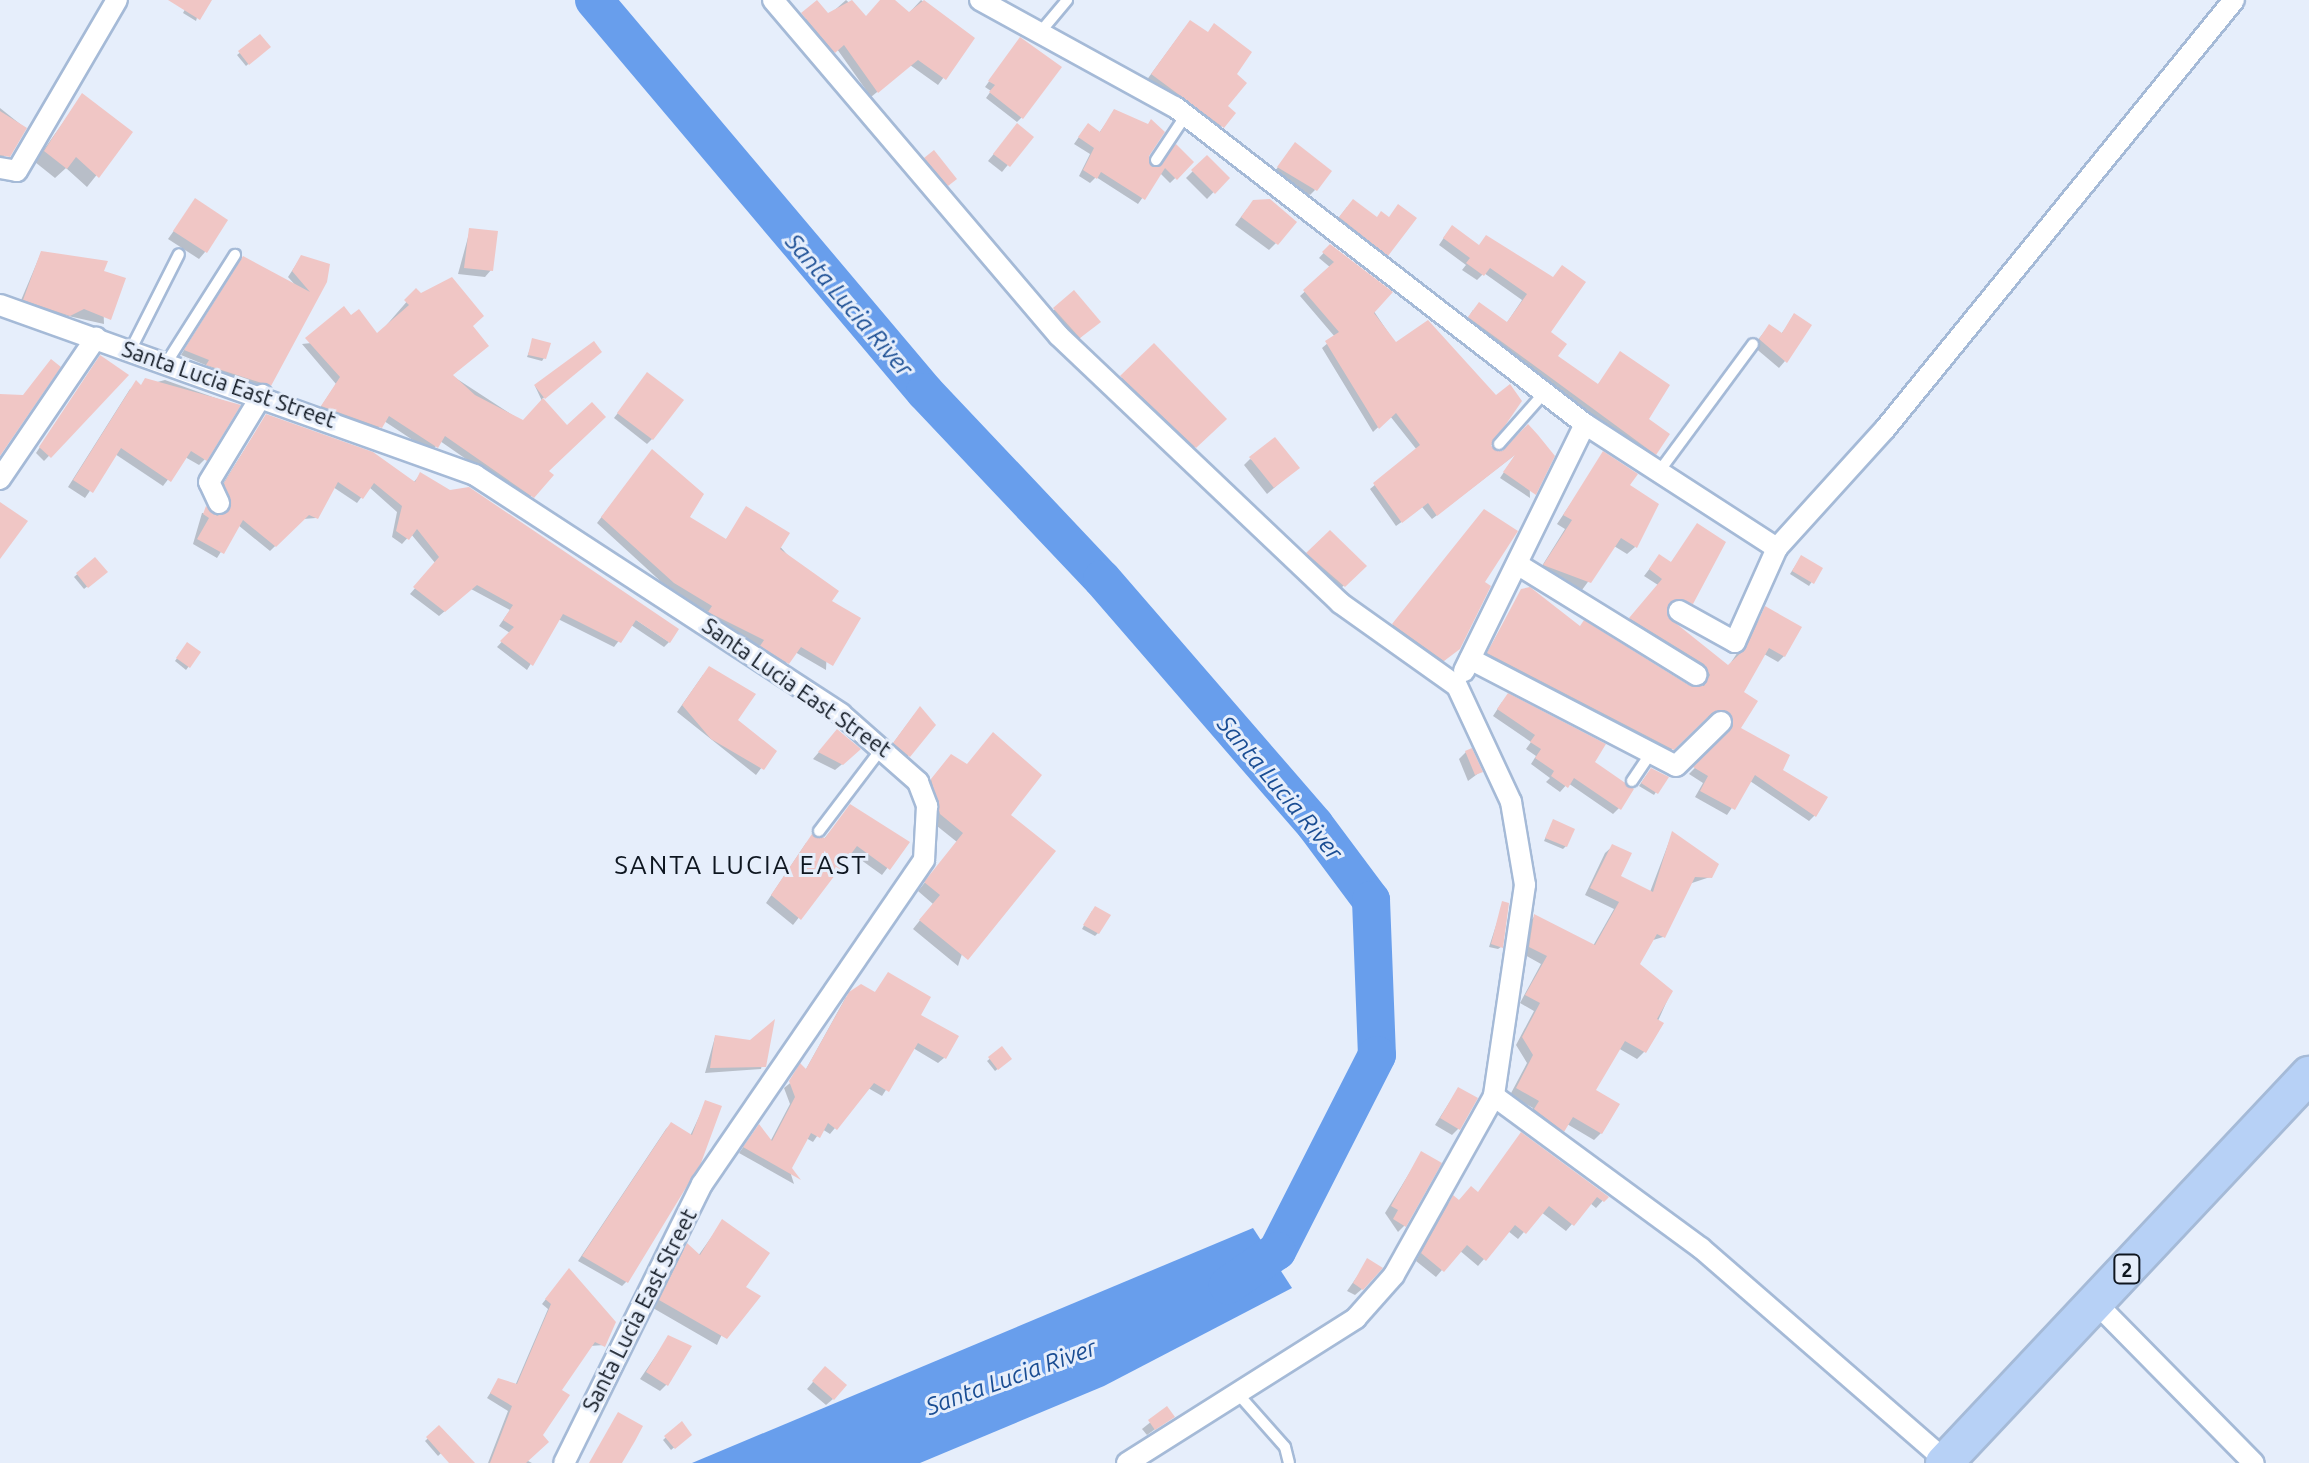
<!DOCTYPE html>
<style>
body{margin:0}
#map{position:relative;width:2309px;height:1463px;overflow:hidden;background:#e6eefb;font-family:Ubuntu,sans-serif}
div>[style]{position:absolute}
.water>*{inset:0;background:#689eec}
.shadow>*{inset:0;background:#0003}
.river>*{height:38px;margin:-19px;padding:0 19px;transform-origin:19px;border-radius:19px;background:#689eec}
.building>*{inset:0;background:#f0c6c5}
.roads{filter:drop-shadow(2px 0 #a5bad7) drop-shadow(-2px 0 #a5bad7) drop-shadow(0 2px #a5bad7) drop-shadow(0 -2px #a5bad7)}
.lane>*{height:10px;margin:-5px;padding:0 5px;transform-origin:5px;border-radius:5px;background:#fff}
.street>*{height:20px;margin:-10px;padding:0 10px;transform-origin:10px;border-radius:10px;background:#fff}
.highway>*{height:36px;margin:-18px;padding:0 18px;transform-origin:18px;border-radius:18px;background:#b7d1f6}
span{translate:-50% -50%;white-space:nowrap;text-align:center;line-height:1.15;-webkit-text-stroke:6px #e6eefb;paint-order:stroke}
.shield-label span{padding:2px 6px;background:#e6eefb;border:2px solid;border-radius:6px;-webkit-text-stroke-width:0}
.shield-label{font-size:20px;color:#0e1620;font-weight:700}
.street-label{font-size:22px;color:#0e1620}
.water-label{font-size:24px;color:#1a4d93;font-style:italic}
.quarter-label{font-size:26px;color:#0e1620;letter-spacing:2px}
</style>
<div id="map">
<div class="water">
<div style="clip-path:polygon(1253px 1228px,1292px 1288px,1104px 1386px,920px 1463px,692px 1463px)"></div>
</div>
<div class="shadow">
<div style="clip-path:polygon(190px 0,202px 0,196px 21px,183px 13px)"></div>
<div style="clip-path:polygon(846px 0,866px 18px,881px 0,908px 14px,921px 0,973px 38px,938px 85px,910px 65px,871px 97px,837px 49px,828px 57px,796px 20px,828px 16px)"></div>
<div style="clip-path:polygon(1184px 29px,1235px 75px,1225px 107px,1233px 113px,1216px 133px,1146px 81px)"></div>
<div style="clip-path:polygon(260px 37px,268px 47px,246px 66px,237px 55px)"></div>
<div style="clip-path:polygon(1016px 44px,1022px 117px,1017px 122px,986px 98px,991px 91px,985px 87px)"></div>
<div style="clip-path:polygon(82px 96px,131px 132px,87px 187px,66px 168px,55px 178px,35px 162px)"></div>
<div style="clip-path:polygon(0 108px,25px 128px,0 161px)"></div>
<div style="clip-path:polygon(1114px 112px,1151px 171px,1192px 162px,1170px 183px,1160px 173px,1138px 204px,1096px 177px,1090px 183px,1079px 176px,1090px 154px,1074px 144px,1083px 131px,1099px 133px)"></div>
<div style="clip-path:polygon(1011px 133px,1031px 137px,1002px 172px,988px 161px)"></div>
<div style="clip-path:polygon(1290px 150px,1315px 190px,1310px 195px,1273px 174px)"></div>
<div style="clip-path:polygon(934px 153px,955px 179px,945px 187px,923px 162px)"></div>
<div style="clip-path:polygon(1207px 157px,1227px 178px,1207px 199px,1186px 178px)"></div>
<div style="clip-path:polygon(195px 201px,205px 252px,199px 259px,168px 239px)"></div>
<div style="clip-path:polygon(1347px 207px,1387px 254px,1381px 260px,1334px 224px)"></div>
<div style="clip-path:polygon(1247px 209px,1276px 243px,1269px 250px,1235px 225px)"></div>
<div style="clip-path:polygon(470px 230px,491px 270px,485px 277px,458px 274px)"></div>
<div style="clip-path:polygon(1447px 233px,1552px 279px,1548px 332px,1555px 357px,1597px 386px,1620px 354px,1655px 453px,1649px 459px,1464px 324px,1473px 310px,1506px 324px,1522px 300px,1484px 273px,1477px 280px,1462px 270px,1466px 265px,1439px 245px)"></div>
<div style="clip-path:polygon(1330px 246px,1396px 344px,1488px 447px,1502px 454px,1528px 426px,1530px 498px,1500px 478px,1516px 454px,1432px 519px,1422px 507px,1396px 526px,1370px 489px,1417px 450px,1390px 416px,1373px 432px,1322px 348px,1335px 337px,1300px 296px,1331px 268px,1319px 258px)"></div>
<div style="clip-path:polygon(41px 253px,102px 273px,104px 324px,19px 305px)"></div>
<div style="clip-path:polygon(301px 257px,327px 266px,264px 389px,181px 355px,239px 263px,298px 288px,288px 277px)"></div>
<div style="clip-path:polygon(416px 291px,470px 326px,451px 375px,523px 422px,542px 401px,535px 386px,593px 344px,600px 352px,542px 399px,566px 428px,528px 502px,440px 441px,431px 452px,384px 421px,375px 432px,318px 411px,336px 384px,302px 344px,377px 336px)"></div>
<div style="clip-path:polygon(1074px 293px,1091px 328px,1073px 344px,1047px 316px)"></div>
<div style="clip-path:polygon(1795px 316px,1785px 361px,1779px 368px,1753px 346px,1769px 326px,1781px 334px)"></div>
<div style="clip-path:polygon(533px 341px,544px 358px,542px 361px,527px 357px)"></div>
<div style="clip-path:polygon(1154px 346px,1224px 419px,1184px 457px,1111px 388px)"></div>
<div style="clip-path:polygon(96px 362px,126px 375px,44px 461px,36px 453px)"></div>
<div style="clip-path:polygon(165px 380px,238px 406px,205px 459px,199px 465px,185px 457px,163px 486px,115px 454px,85px 498px,68px 487px,130px 389px)"></div>
<div style="clip-path:polygon(643px 380px,652px 439px,647px 444px,614px 418px)"></div>
<div style="clip-path:polygon(266px 416px,413px 483px,420px 475px,669px 642px,664px 647px,631px 625px,614px 647px,558px 619px,527px 670px,497px 647px,510px 633px,499px 626px,510px 610px,471px 589px,439px 616px,410px 594px,436px 564px,411px 534px,402px 544px,392px 537px,397px 512px,369px 487px,357px 503px,333px 487px,316px 518px,303px 519px,270px 551px,238px 525px,217px 558px,193px 544px,202px 513px,225px 514px,219px 490px)"></div>
<div style="clip-path:polygon(1604px 454px,1635px 547px,1627px 554px,1614px 546px,1582px 590px,1558px 575px,1551px 582px,1537px 574px,1565px 529px,1557px 524px)"></div>
<div style="clip-path:polygon(647px 457px,688px 518px,725px 541px,747px 509px,829px 602px,826px 670px,795px 652px,782px 668px,756px 652px,760px 646px,704px 618px,708px 612px,668px 588px,597px 523px)"></div>
<div style="clip-path:polygon(1250px 459px,1290px 474px,1267px 494px,1244px 465px)"></div>
<div style="clip-path:polygon(1477px 520px,1482px 583px,1459px 648px,1435px 668px,1386px 633px)"></div>
<div style="clip-path:polygon(1697px 526px,1691px 603px,1669px 605px,1665px 618px,1728px 667px,1766px 609px,1784px 656px,1778px 662px,1764px 654px,1741px 692px,1739px 728px,1815px 815px,1809px 821px,1750px 781px,1727px 815px,1695px 797px,1703px 783px,1689px 774px,1728px 734px,1719px 715px,1704px 718px,1666px 755px,1483px 660px,1522px 591px,1579px 628px,1584px 623px,1697px 690px,1703px 687px,1699px 670px,1625px 624px,1658px 585px,1644px 576px,1654px 563px,1670px 564px)"></div>
<div style="clip-path:polygon(1330px 533px,1364px 566px,1337px 592px,1301px 561px)"></div>
<div style="clip-path:polygon(95px 559px,105px 572px,84px 589px,74px 577px)"></div>
<div style="clip-path:polygon(1799px 560px,1820px 569px,1809px 586px,1790px 574px)"></div>
<div style="clip-path:polygon(185px 647px,199px 653px,186px 670px,175px 661px)"></div>
<div style="clip-path:polygon(703px 675px,735px 721px,774px 751px,756px 775px,677px 712px)"></div>
<div style="clip-path:polygon(1502px 702px,1592px 763px,1619px 808px,1613px 814px,1568px 783px,1560px 792px,1546px 782px,1550px 778px,1531px 764px,1536px 756px,1526px 749px,1531px 742px,1493px 716px)"></div>
<div style="clip-path:polygon(914px 715px,934px 725px,902px 763px,888px 750px)"></div>
<div style="clip-path:polygon(831px 738px,852px 756px,835px 770px,813px 759px)"></div>
<div style="clip-path:polygon(1466px 752px,1480px 772px,1468px 781px,1459px 759px)"></div>
<div style="clip-path:polygon(943px 765px,1008px 815px,958px 966px,913px 929px,933px 904px,918px 891px,957px 842px,932px 822px,924px 789px)"></div>
<div style="clip-path:polygon(1648px 773px,1656px 792px,1654px 795px,1639px 786px)"></div>
<div style="clip-path:polygon(850px 807px,907px 842px,882px 875px,850px 852px,793px 925px,766px 903px,806px 843px,824px 839px)"></div>
<div style="clip-path:polygon(1553px 821px,1566px 846px,1563px 849px,1544px 841px)"></div>
<div style="clip-path:polygon(1672px 834px,1710px 877px,1689px 884px,1663px 937px,1650px 941px,1638px 965px,1671px 992px,1644px 1052px,1637px 1059px,1618px 1048px,1594px 1091px,1601px 1133px,1594px 1140px,1567px 1124px,1556px 1137px,1528px 1117px,1533px 1108px,1510px 1095px,1527px 1063px,1516px 1045px,1534px 1011px,1520px 1003px,1541px 964px,1523px 954px,1527px 924px,1534px 917px,1593px 946px,1614px 909px,1585px 895px,1605px 853px,1613px 846px,1619px 876px,1650px 892px)"></div>
<div style="clip-path:polygon(1503px 904px,1501px 947px,1498px 949px,1489px 947px)"></div>
<div style="clip-path:polygon(1092px 911px,1098px 933px,1095px 936px,1082px 929px)"></div>
<div style="clip-path:polygon(888px 975px,919px 1016px,956px 1037px,944px 1058px,938px 1063px,913px 1048px,882px 1096px,868px 1088px,830px 1134px,822px 1129px,813px 1142px,806px 1138px,789px 1168px,794px 1184px,739px 1153px,754px 1132px,770px 1142px,790px 1104px,784px 1088px,805px 1071px,846px 997px,874px 994px)"></div>
<div style="clip-path:polygon(772px 1024px,761px 1069px,705px 1073px,715px 1037px,751px 1042px)"></div>
<div style="clip-path:polygon(1002px 1049px,1010px 1059px,995px 1071px,987px 1061px)"></div>
<div style="clip-path:polygon(1458px 1089px,1459px 1128px,1452px 1135px,1435px 1125px)"></div>
<div style="clip-path:polygon(706px 1102px,688px 1179px,627px 1281px,622px 1286px,578px 1261px,666px 1129px,671px 1124px,690px 1136px)"></div>
<div style="clip-path:polygon(1421px 1154px,1404px 1226px,1398px 1232px,1385px 1213px)"></div>
<div style="clip-path:polygon(1477px 1194px,1606px 1197px,1596px 1208px,1590px 1203px,1566px 1231px,1541px 1212px,1518px 1239px,1508px 1231px,1478px 1266px,1459px 1250px,1436px 1277px,1416px 1261px,1447px 1204px)"></div>
<div style="clip-path:polygon(722px 1222px,743px 1288px,717px 1345px,653px 1308px,680px 1253px,687px 1246px,698px 1256px)"></div>
<div style="clip-path:polygon(1368px 1261px,1362px 1289px,1355px 1295px,1347px 1291px)"></div>
<div style="clip-path:polygon(565px 1275px,604px 1345px,590px 1346px,559px 1390px,526px 1460px,532px 1463px,488px 1463px,508px 1411px,487px 1398px,499px 1380px,515px 1386px,548px 1309px,542px 1304px)"></div>
<div style="clip-path:polygon(668px 1338px,667px 1384px,660px 1391px,640px 1379px)"></div>
<div style="clip-path:polygon(818px 1376px,833px 1399px,826px 1405px,807px 1389px)"></div>
<div style="clip-path:polygon(1167px 1409px,1172px 1417px,1147px 1435px,1142px 1429px)"></div>
<div style="clip-path:polygon(681px 1424px,690px 1434px,671px 1450px,663px 1440px)"></div>
<div style="clip-path:polygon(439px 1428px,453px 1442px,438px 1456px,425px 1441px)"></div>
</div>
<div class="river">
<div style="left:594px;top:0;width:513px;rotate:49.82deg"></div>
<div style="left:925px;top:392px;width:257px;rotate:46.6deg"></div>
<div style="left:1102px;top:579px;width:325px;rotate:49.1deg"></div>
<div style="left:1315px;top:825px;width:94px;rotate:53.3deg"></div>
<div style="left:1371px;top:900px;width:155px;rotate:87.8deg"></div>
<div style="left:1377px;top:1055px;width:220px;rotate:117deg"></div>
<div style="left:1277px;top:1251px;width:60px;rotate:145.2deg"></div>
</div>
<div class="building">
<div style="clip-path:polygon(168px 0,212px 0,200px 20px)"></div>
<div style="clip-path:polygon(817px 0,828px 13px,852px 0,866px 16px,880px 0,895px 0,909px 12px,924px 0,975px 38px,946px 80px,918px 60px,878px 93px,844px 45px,835px 53px,801px 13px)"></div>
<div style="clip-path:polygon(1190px 20px,1208px 32px,1214px 23px,1252px 52px,1237px 74px,1247px 83px,1228px 106px,1236px 113px,1224px 128px,1151px 74px)"></div>
<div style="clip-path:polygon(260px 34px,271px 47px,249px 65px,238px 51px)"></div>
<div style="clip-path:polygon(1020px 37px,1062px 67px,1023px 119px,989px 92px,995px 85px,988px 81px)"></div>
<div style="clip-path:polygon(82px 93px,133px 132px,99px 178px,76px 157px,67px 169px,44px 151px)"></div>
<div style="clip-path:polygon(1114px 109px,1148px 124px,1151px 119px,1165px 132px,1149px 156px,1152px 167px,1176px 144px,1194px 162px,1177px 180px,1165px 168px,1145px 200px,1101px 172px,1097px 179px,1083px 170px,1094px 148px,1078px 137px,1088px 123px,1100px 132px)"></div>
<div style="clip-path:polygon(0 111px,27px 128px,10px 157px,0 155px)"></div>
<div style="clip-path:polygon(1017px 123px,1034px 137px,1010px 167px,993px 154px)"></div>
<div style="clip-path:polygon(1295px 142px,1332px 171px,1317px 191px,1277px 167px)"></div>
<div style="clip-path:polygon(934px 150px,957px 179px,948px 186px,924px 158px)"></div>
<div style="clip-path:polygon(1207px 155px,1230px 178px,1215px 194px,1191px 170px)"></div>
<div style="clip-path:polygon(195px 198px,228px 220px,207px 253px,173px 231px)"></div>
<div style="clip-path:polygon(1270px 199px,1297px 222px,1278px 245px,1241px 217px,1253px 200px)"></div>
<div style="clip-path:polygon(1353px 199px,1377px 217px,1381px 211px,1389px 217px,1398px 204px,1417px 218px,1388px 256px,1339px 217px)"></div>
<div style="clip-path:polygon(1452px 225px,1479px 245px,1486px 235px,1553px 277px,1562px 265px,1586px 282px,1551px 332px,1567px 344px,1558px 356px,1598px 384px,1620px 351px,1670px 385px,1649px 419px,1670px 434px,1656px 455px,1468px 317px,1479px 302px,1507px 322px,1527px 294px,1490px 268px,1484px 276px,1466px 263px,1470px 258px,1443px 238px)"></div>
<div style="clip-path:polygon(469px 228px,498px 231px,493px 271px,464px 268px)"></div>
<div style="clip-path:polygon(1330px 244px,1393px 292px,1374px 313px,1396px 342px,1428px 320px,1496px 395px,1510px 384px,1522px 401px,1491px 446px,1502px 451px,1528px 424px,1538px 435px,1555px 456px,1536px 495px,1503px 472px,1515px 455px,1437px 516px,1428px 503px,1402px 523px,1373px 483px,1420px 445px,1396px 413px,1379px 429px,1325px 341px,1339px 332px,1303px 290px,1334px 262px,1322px 252px)"></div>
<div style="clip-path:polygon(41px 251px,108px 261px,104px 271px,126px 278px,111px 320px,84px 309px,70px 316px,23px 300px)"></div>
<div style="clip-path:polygon(301px 255px,330px 264px,327px 282px,271px 386px,206px 365px,209px 360px,184px 350px,243px 256px,310px 292px,292px 271px)"></div>
<div style="clip-path:polygon(452px 277px,484px 316px,473px 326px,489px 346px,453px 375px,475px 395px,523px 420px,543px 398px,567px 425px,592px 402px,606px 417px,549px 471px,554px 475px,534px 498px,445px 436px,438px 448px,389px 416px,382px 428px,321px 406px,340px 377px,305px 338px,344px 306px,351px 315px,359px 309px,377px 333px,409px 305px,404px 300px,416px 288px,421px 293px)"></div>
<div style="clip-path:polygon(1074px 290px,1101px 322px,1080px 338px,1053px 308px)"></div>
<div style="clip-path:polygon(1794px 313px,1812px 325px,1787px 363px,1759px 339px,1769px 324px,1782px 333px)"></div>
<div style="clip-path:polygon(532px 338px,551px 343px,546px 359px,528px 355px)"></div>
<div style="clip-path:polygon(594px 341px,602px 352px,545px 399px,534px 385px)"></div>
<div style="clip-path:polygon(1154px 343px,1227px 419px,1196px 448px,1120px 376px)"></div>
<div style="clip-path:polygon(100px 355px,129px 375px,51px 458px,39px 447px)"></div>
<div style="clip-path:polygon(51px 359px,61px 367px,0 456px,0 394px,23px 395px)"></div>
<div style="clip-path:polygon(647px 372px,684px 400px,653px 440px,617px 413px)"></div>
<div style="clip-path:polygon(145px 378px,241px 405px,207px 461px,191px 451px,171px 482px,121px 448px,93px 493px,73px 480px,136px 380px,141px 385px)"></div>
<div style="clip-path:polygon(266px 414px,373px 452px,415px 482px,420px 472px,450px 490px,469px 487px,679px 629px,670px 643px,636px 620px,621px 643px,563px 614px,533px 666px,500px 641px,514px 627px,503px 620px,513px 605px,477px 585px,445px 612px,413px 587px,439px 557px,417px 529px,409px 540px,396px 531px,402px 506px,374px 483px,363px 499px,338px 482px,318px 519px,309px 515px,276px 547px,243px 520px,224px 554px,197px 539px,209px 518px,203px 514px,206px 506px,217px 516px,230px 510px,224px 483px)"></div>
<div style="clip-path:polygon(1275px 437px,1300px 468px,1274px 488px,1249px 457px)"></div>
<div style="clip-path:polygon(652px 449px,704px 494px,690px 517px,726px 539px,746px 506px,790px 533px,780px 549px,839px 591px,832px 601px,861px 618px,833px 666px,801px 647px,789px 664px,760px 646px,764px 640px,708px 612px,712px 606px,674px 583px,601px 517px)"></div>
<div style="clip-path:polygon(1603px 451px,1638px 474px,1630px 485px,1659px 504px,1637px 548px,1621px 538px,1591px 583px,1543px 565px,1572px 520px,1563px 515px)"></div>
<div style="clip-path:polygon(0 502px,28px 521px,0 559px)"></div>
<div style="clip-path:polygon(1484px 509px,1518px 531px,1485px 582px,1491px 586px,1460px 649px,1444px 661px,1392px 624px)"></div>
<div style="clip-path:polygon(1697px 523px,1726px 542px,1693px 604px,1673px 600px,1668px 617px,1728px 665px,1746px 648px,1765px 606px,1802px 627px,1785px 657px,1769px 648px,1744px 692px,1758px 701px,1741px 728px,1790px 755px,1783px 770px,1828px 797px,1816px 817px,1755px 775px,1735px 810px,1700px 791px,1708px 776px,1693px 767px,1733px 726px,1725px 710px,1712px 713px,1674px 750px,1487px 653px,1521px 589px,1530px 587px,1580px 626px,1584px 620px,1690px 686px,1704px 686px,1710px 675px,1704px 664px,1629px 618px,1662px 579px,1649px 569px,1659px 554px,1671px 562px)"></div>
<div style="clip-path:polygon(1330px 530px,1367px 566px,1345px 587px,1306px 553px)"></div>
<div style="clip-path:polygon(1801px 555px,1823px 568px,1814px 584px,1792px 571px)"></div>
<div style="clip-path:polygon(95px 557px,108px 572px,88px 588px,76px 573px)"></div>
<div style="clip-path:polygon(187px 642px,201px 652px,190px 668px,176px 658px)"></div>
<div style="clip-path:polygon(709px 666px,756px 694px,738px 720px,777px 751px,764px 770px,711px 739px,682px 705px)"></div>
<div style="clip-path:polygon(1508px 693px,1606px 744px,1595px 762px,1634px 789px,1621px 810px,1574px 778px,1568px 788px,1551px 776px,1554px 771px,1535px 758px,1541px 749px,1530px 742px,1535px 735px,1497px 709px)"></div>
<div style="clip-path:polygon(920px 706px,936px 725px,910px 757px,893px 743px)"></div>
<div style="clip-path:polygon(837px 729px,861px 749px,843px 765px,818px 752px)"></div>
<div style="clip-path:polygon(993px 732px,1042px 775px,1011px 815px,1056px 851px,968px 960px,919px 920px,940px 895px,924px 882px,963px 833px,940px 814px,931px 779px,951px 754px,967px 764px)"></div>
<div style="clip-path:polygon(1472px 748px,1483px 772px,1475px 775px,1465px 751px)"></div>
<div style="clip-path:polygon(1651px 768px,1669px 777px,1658px 794px,1641px 783px)"></div>
<div style="clip-path:polygon(850px 804px,910px 842px,890px 870px,857px 846px,801px 920px,771px 895px,812px 834px,825px 838px)"></div>
<div style="clip-path:polygon(1553px 819px,1575px 829px,1567px 847px,1545px 838px)"></div>
<div style="clip-path:polygon(1672px 831px,1719px 864px,1712px 878px,1695px 877px,1665px 938px,1657px 934px,1640px 964px,1673px 991px,1657px 1019px,1664px 1023px,1646px 1053px,1625px 1041px,1596px 1090px,1620px 1104px,1602px 1134px,1573px 1117px,1564px 1132px,1534px 1109px,1539px 1101px,1516px 1088px,1533px 1055px,1522px 1037px,1540px 1003px,1525px 995px,1547px 956px,1529px 947px,1534px 914px,1595px 945px,1619px 902px,1590px 888px,1612px 844px,1632px 853px,1621px 876px,1653px 892px)"></div>
<div style="clip-path:polygon(1502px 901px,1509px 903px,1503px 948px,1491px 944px)"></div>
<div style="clip-path:polygon(1095px 906px,1111px 915px,1099px 934px,1083px 925px)"></div>
<div style="clip-path:polygon(888px 972px,931px 997px,921px 1015px,959px 1036px,946px 1059px,918px 1043px,889px 1092px,874px 1083px,837px 1130px,828px 1123px,820px 1138px,811px 1133px,792px 1168px,801px 1180px,743px 1147px,759px 1124px,772px 1141px,795px 1097px,789px 1081px,800px 1063px,806px 1069px,849px 992px,861px 984px,875px 992px)"></div>
<div style="clip-path:polygon(775px 1019px,766px 1067px,710px 1068px,715px 1035px,750px 1040px)"></div>
<div style="clip-path:polygon(1002px 1046px,1012px 1059px,998px 1070px,988px 1057px)"></div>
<div style="clip-path:polygon(1458px 1087px,1478px 1098px,1460px 1130px,1440px 1118px)"></div>
<div style="clip-path:polygon(705px 1100px,722px 1106px,701px 1163px,628px 1283px,582px 1256px,671px 1122px,692px 1135px)"></div>
<div style="clip-path:polygon(1521px 1132px,1609px 1197px,1604px 1202px,1597px 1197px,1574px 1226px,1549px 1206px,1526px 1234px,1515px 1225px,1486px 1261px,1467px 1245px,1444px 1272px,1421px 1253px,1453px 1195px,1459px 1200px,1471px 1186px,1478px 1192px)"></div>
<div style="clip-path:polygon(1421px 1151px,1442px 1163px,1406px 1227px,1393px 1219px,1398px 1210px,1391px 1206px)"></div>
<div style="clip-path:polygon(722px 1219px,770px 1253px,746px 1287px,761px 1296px,727px 1339px,659px 1300px,687px 1243px,700px 1255px)"></div>
<div style="clip-path:polygon(1367px 1258px,1383px 1268px,1363px 1290px,1353px 1283px)"></div>
<div style="clip-path:polygon(569px 1268px,616px 1322px,605px 1347px,595px 1342px,562px 1390px,570px 1395px,543px 1435px,549px 1442px,526px 1463px,490px 1463px,512px 1406px,490px 1393px,498px 1378px,517px 1384px,551px 1304px,545px 1299px)"></div>
<div style="clip-path:polygon(668px 1335px,692px 1346px,668px 1386px,646px 1372px)"></div>
<div style="clip-path:polygon(825px 1366px,847px 1385px,834px 1400px,812px 1381px)"></div>
<div style="clip-path:polygon(1167px 1406px,1175px 1417px,1155px 1430px,1148px 1420px)"></div>
<div style="clip-path:polygon(618px 1412px,643px 1426px,635px 1441px,622px 1463px,589px 1463px)"></div>
<div style="clip-path:polygon(682px 1421px,692px 1435px,675px 1449px,664px 1436px)"></div>
<div style="clip-path:polygon(439px 1425px,475px 1463px,449px 1463px,426px 1437px)"></div>
</div>
<div class="roads">
<div class="lane">
<div style="left:1042px;top:30px;width:39px;rotate:-50deg"></div>
<div style="left:1156px;top:160px;width:54px;rotate:-56.3deg"></div>
<div style="left:131px;top:349px;width:106px;rotate:-63.2deg"></div>
<div style="left:167px;top:362px;width:127px;rotate:-57.6deg"></div>
<div style="left:1499px;top:444px;width:69px;rotate:-48.5deg"></div>
<div style="left:1658px;top:473px;width:160px;rotate:-53.6deg"></div>
<div style="left:1632px;top:781px;width:34px;rotate:-56deg"></div>
<div style="left:819px;top:831px;width:104px;rotate:-52.8deg"></div>
<div style="left:1239px;top:1395px;width:69px;rotate:48.5deg"></div>
<div style="left:1285px;top:1447px;width:16px;rotate:76deg"></div>
</div>
<div class="street">
<div style="left:773px;top:0;width:441px;rotate:49.6deg"></div>
<div style="left:1059px;top:336px;width:388px;rotate:43.5deg"></div>
<div style="left:1340px;top:603px;width:143px;rotate:35.4deg"></div>
<div style="left:1457px;top:686px;width:128px;rotate:65deg"></div>
<div style="left:1511px;top:802px;width:84px;rotate:80.4deg"></div>
<div style="left:1525px;top:885px;width:213px;rotate:98.4deg"></div>
<div style="left:1494px;top:1096px;width:257px;rotate:36.3deg"></div>
<div style="left:1701px;top:1248px;width:325px;rotate:41deg"></div>
<div style="left:980px;top:0;width:222px;rotate:28.8deg"></div>
<div style="left:1175px;top:107px;width:518px;rotate:37.71deg"></div>
<div style="left:1585px;top:424px;width:229px;rotate:32.9deg"></div>
<div style="left:1777px;top:548px;width:161px;rotate:-47.8deg"></div>
<div style="left:1885px;top:429px;width:553px;rotate:-50.87deg"></div>
<div style="left:0;top:168px;width:17px;rotate:10deg"></div>
<div style="left:17px;top:171px;width:198px;rotate:-59.7deg"></div>
<div style="left:0;top:305px;width:505px;rotate:19.69deg"></div>
<div style="left:475px;top:475px;width:437px;rotate:33.1deg"></div>
<div style="left:841px;top:714px;width:103px;rotate:41.4deg"></div>
<div style="left:918px;top:782px;width:26px;rotate:69deg"></div>
<div style="left:927px;top:806px;width:54px;rotate:93.2deg"></div>
<div style="left:924px;top:860px;width:393px;rotate:124.4deg"></div>
<div style="left:702px;top:1184px;width:311px;rotate:116.3deg"></div>
<div style="left:0;top:479px;width:171px;rotate:-55.8deg"></div>
<div style="left:219px;top:503px;width:23px;rotate:-115deg"></div>
<div style="left:209px;top:482px;width:102px;rotate:-58.7deg"></div>
<div style="left:1517px;top:564px;width:211px;rotate:31.7deg"></div>
<div style="left:1679px;top:611px;width:64px;rotate:29deg"></div>
<div style="left:1735px;top:642px;width:103px;rotate:-65.9deg"></div>
<div style="left:1470px;top:659px;width:232px;rotate:27.4deg"></div>
<div style="left:1676px;top:766px;width:63px;rotate:-44.4deg"></div>
<div style="left:1464px;top:671px;width:275px;rotate:-63.9deg"></div>
<div style="left:2095px;top:1302px;width:226px;rotate:45.4deg"></div>
<div style="left:1127px;top:1463px;width:271px;rotate:-32.3deg"></div>
<div style="left:1356px;top:1318px;width:57px;rotate:-48.5deg"></div>
<div style="left:1394px;top:1275px;width:205px;rotate:-60.8deg"></div>
</div>
<div class="highway">
<div style="left:1944px;top:1463px;width:533px;rotate:-46.75deg"></div>
</div>
</div>
<div class="shield-label">
<span style="left:2127px;top:1269px">2</span>
</div>
<div class="street-label">
<span style="left:229px;top:384px;rotate:19deg">Santa Lucia East Street</span>
<span style="left:797px;top:687px;rotate:35deg">Santa Lucia East Street</span>
<span style="left:639px;top:1310px;rotate:-63deg">Santa Lucia East Street</span>
</div>
<div class="water-label">
<span style="left:849px;top:305px;rotate:49deg">Santa Lucia River</span>
<span style="left:1280px;top:788px;rotate:50deg">Santa Lucia River</span>
<span style="left:1011px;top:1377px;rotate:-20deg">Santa Lucia River</span>
</div>
<div class="quarter-label">
<span style="left:741px;top:865px">SANTA LUCIA EAST</span>
</div>
</div>
